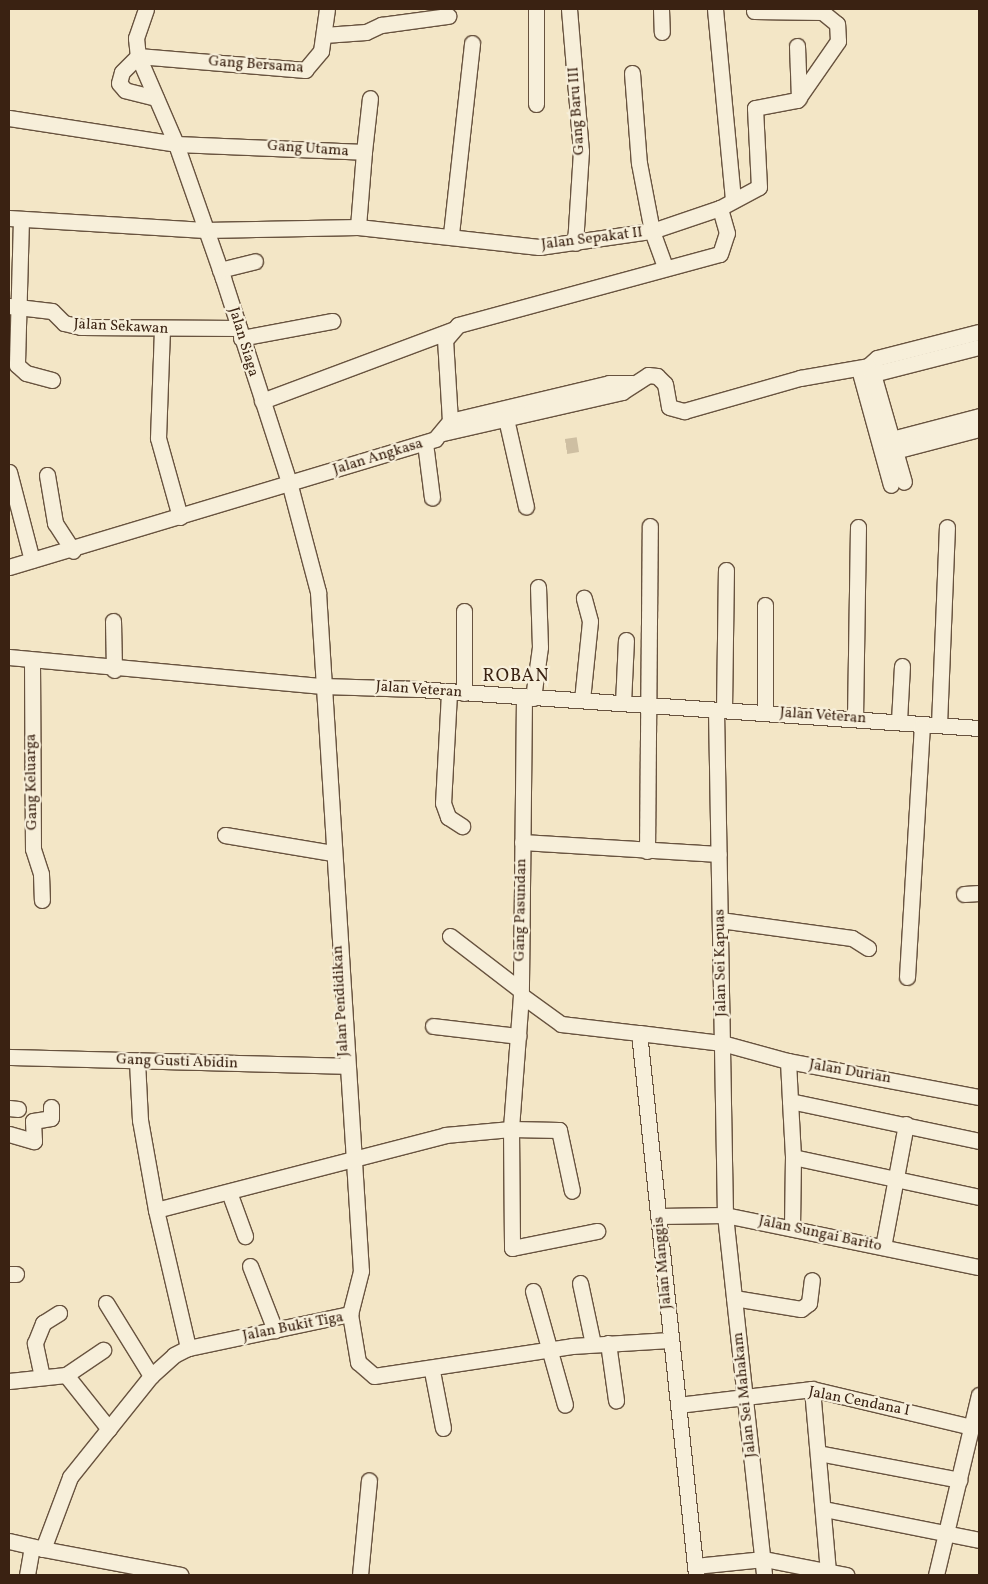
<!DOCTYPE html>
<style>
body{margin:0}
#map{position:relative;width:988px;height:1584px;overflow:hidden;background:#f3e6c6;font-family:Vollkorn,serif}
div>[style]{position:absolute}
.minor-tunnel>*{height:15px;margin-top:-7.5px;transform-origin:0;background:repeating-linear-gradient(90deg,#cebfa2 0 15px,transparent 0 23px)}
.roads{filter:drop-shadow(1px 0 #68533f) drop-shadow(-1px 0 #68533f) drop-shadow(0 1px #68533f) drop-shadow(0 -1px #68533f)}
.minor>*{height:15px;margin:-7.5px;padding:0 7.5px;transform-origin:7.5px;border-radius:7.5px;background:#f7efda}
span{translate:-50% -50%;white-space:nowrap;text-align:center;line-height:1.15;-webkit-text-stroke:4.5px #f7efda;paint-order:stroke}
.street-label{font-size:15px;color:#3a2212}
.quarter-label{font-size:18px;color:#3a2212;letter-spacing:1px}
.frame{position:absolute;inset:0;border:10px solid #3a2212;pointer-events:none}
</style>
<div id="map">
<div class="minor-tunnel">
<div style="left:566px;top:446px;width:12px;rotate:-9deg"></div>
</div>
<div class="roads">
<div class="minor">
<div style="left:146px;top:9px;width:31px;rotate:109deg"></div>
<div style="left:136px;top:38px;width:18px;rotate:84deg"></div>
<div style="left:138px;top:56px;width:96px;rotate:66.6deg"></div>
<div style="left:176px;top:144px;width:142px;rotate:70.7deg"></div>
<div style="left:223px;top:278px;width:214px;rotate:72.1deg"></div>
<div style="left:289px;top:482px;width:114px;rotate:75.2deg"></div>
<div style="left:318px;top:592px;width:680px;rotate:86.38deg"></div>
<div style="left:361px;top:1271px;width:44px;rotate:104.3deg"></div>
<div style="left:536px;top:9px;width:95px;rotate:90deg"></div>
<div style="left:569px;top:9px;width:143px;rotate:85.2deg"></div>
<div style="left:581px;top:151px;width:92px;rotate:93.7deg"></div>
<div style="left:661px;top:9px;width:23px;rotate:88deg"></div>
<div style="left:715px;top:9px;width:190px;rotate:84.6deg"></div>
<div style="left:324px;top:35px;width:42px;rotate:-4.1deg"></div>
<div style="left:366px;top:32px;width:17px;rotate:-25deg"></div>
<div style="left:381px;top:25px;width:68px;rotate:-7.7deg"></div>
<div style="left:797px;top:46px;width:52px;rotate:87.8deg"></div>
<div style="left:632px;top:73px;width:90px;rotate:85.6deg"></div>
<div style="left:639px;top:163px;width:69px;rotate:79.2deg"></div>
<div style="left:652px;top:231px;width:38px;rotate:70deg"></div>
<div style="left:156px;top:98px;width:32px;rotate:-166deg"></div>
<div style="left:125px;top:90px;width:9px;rotate:-131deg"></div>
<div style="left:119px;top:83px;width:11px;rotate:-75deg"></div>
<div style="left:122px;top:72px;width:23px;rotate:-45deg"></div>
<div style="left:138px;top:56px;width:168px;rotate:4.8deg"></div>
<div style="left:305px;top:70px;width:25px;rotate:-50deg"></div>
<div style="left:321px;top:51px;width:42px;rotate:-81.9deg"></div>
<div style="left:9px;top:118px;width:169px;rotate:8.8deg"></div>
<div style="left:176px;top:144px;width:188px;rotate:2.4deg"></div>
<div style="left:364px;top:152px;width:75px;rotate:94.6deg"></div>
<div style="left:364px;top:152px;width:54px;rotate:-83.7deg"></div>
<div style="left:9px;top:218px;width:196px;rotate:3.5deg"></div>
<div style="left:205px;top:230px;width:153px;rotate:-1.1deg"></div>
<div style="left:358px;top:227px;width:182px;rotate:6.3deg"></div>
<div style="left:539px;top:247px;width:114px;rotate:-8.1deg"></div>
<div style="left:652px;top:231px;width:72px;rotate:-18.7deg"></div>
<div style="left:720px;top:208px;width:44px;rotate:-28.3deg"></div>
<div style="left:759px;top:187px;width:79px;rotate:-92.9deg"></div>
<div style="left:755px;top:108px;width:43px;rotate:-10.8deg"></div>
<div style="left:797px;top:100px;width:72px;rotate:-55.2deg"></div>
<div style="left:838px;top:41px;width:17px;rotate:-93deg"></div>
<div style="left:837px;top:24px;width:19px;rotate:-141deg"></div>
<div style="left:822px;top:12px;width:68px;rotate:-179.2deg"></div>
<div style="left:21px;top:219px;width:146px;rotate:91.6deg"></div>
<div style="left:17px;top:365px;width:12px;rotate:42deg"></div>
<div style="left:26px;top:373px;width:27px;rotate:15deg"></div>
<div style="left:451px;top:234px;width:192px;rotate:-83.7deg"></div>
<div style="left:220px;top:270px;width:36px;rotate:-14deg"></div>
<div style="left:9px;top:306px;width:43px;rotate:6.6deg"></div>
<div style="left:52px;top:311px;width:17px;rotate:45deg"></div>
<div style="left:64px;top:323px;width:17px;rotate:13deg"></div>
<div style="left:81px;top:327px;width:158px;rotate:0.4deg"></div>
<div style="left:162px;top:329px;width:109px;rotate:92.1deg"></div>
<div style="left:158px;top:438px;width:82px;rotate:74.4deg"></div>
<div style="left:241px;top:338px;width:93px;rotate:-10.6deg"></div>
<div style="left:868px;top:366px;width:12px;rotate:-42deg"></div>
<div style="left:877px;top:358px;width:105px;rotate:-14.3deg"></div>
<div style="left:859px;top:369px;width:120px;rotate:74.6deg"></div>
<div style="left:873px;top:374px;width:112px;rotate:74deg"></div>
<div style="left:262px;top:401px;width:203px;rotate:-20.5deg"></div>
<div style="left:504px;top:410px;width:99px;rotate:77.2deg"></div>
<div style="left:450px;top:421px;width:163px;rotate:-13.4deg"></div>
<div style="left:609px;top:383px;width:23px"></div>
<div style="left:443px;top:433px;width:184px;rotate:-12.9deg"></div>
<div style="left:622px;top:392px;width:31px;rotate:-33deg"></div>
<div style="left:648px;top:375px;width:9px;rotate:6deg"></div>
<div style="left:657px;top:376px;width:11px;rotate:45deg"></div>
<div style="left:665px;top:384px;width:23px;rotate:80deg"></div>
<div style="left:669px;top:407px;width:16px;rotate:15deg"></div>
<div style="left:684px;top:411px;width:121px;rotate:-15.9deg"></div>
<div style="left:800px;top:378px;width:69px;rotate:-10deg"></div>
<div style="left:868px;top:366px;width:9px;rotate:58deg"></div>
<div style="left:873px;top:374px;width:109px;rotate:-14.3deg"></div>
<div style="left:884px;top:441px;width:98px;rotate:-14.7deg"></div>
<div style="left:425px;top:443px;width:55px;rotate:82.7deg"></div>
<div style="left:887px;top:453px;width:95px;rotate:-14.6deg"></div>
<div style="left:9px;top:472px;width:91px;rotate:75.4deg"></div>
<div style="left:47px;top:475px;width:49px;rotate:80.5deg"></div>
<div style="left:55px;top:523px;width:33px;rotate:57deg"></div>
<div style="left:9px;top:567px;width:445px;rotate:-16.7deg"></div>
<div style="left:435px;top:439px;width:23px;rotate:-50deg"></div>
<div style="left:450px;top:421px;width:81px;rotate:-93.5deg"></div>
<div style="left:445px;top:340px;width:20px;rotate:-49deg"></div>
<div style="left:458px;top:325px;width:271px;rotate:-15.2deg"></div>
<div style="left:720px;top:254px;width:22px;rotate:-72deg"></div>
<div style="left:727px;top:233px;width:26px;rotate:-106deg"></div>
<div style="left:113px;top:621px;width:49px;rotate:88.8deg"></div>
<div style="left:9px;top:657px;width:315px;rotate:5.3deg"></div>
<div style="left:323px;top:686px;width:95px;rotate:1.8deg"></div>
<div style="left:418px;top:689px;width:562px;rotate:3.98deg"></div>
<div style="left:32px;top:661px;width:188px;rotate:89.7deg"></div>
<div style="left:33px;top:849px;width:26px;rotate:72deg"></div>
<div style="left:41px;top:874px;width:26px;rotate:88deg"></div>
<div style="left:449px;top:693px;width:110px;rotate:93.1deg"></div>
<div style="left:443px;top:803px;width:15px;rotate:70deg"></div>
<div style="left:448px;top:817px;width:17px;rotate:33deg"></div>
<div style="left:464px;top:693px;width:82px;rotate:-90deg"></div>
<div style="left:524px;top:697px;width:298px;rotate:90.6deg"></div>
<div style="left:521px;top:995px;width:49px;rotate:35.9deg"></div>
<div style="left:561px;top:1024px;width:79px;rotate:6.6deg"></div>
<div style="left:533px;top:698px;width:51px;rotate:-82.2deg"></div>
<div style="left:540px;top:647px;width:60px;rotate:-91.9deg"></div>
<div style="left:582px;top:700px;width:79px;rotate:-84.2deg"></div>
<div style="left:590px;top:621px;width:24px;rotate:-105deg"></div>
<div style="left:623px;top:703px;width:63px;rotate:-87.3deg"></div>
<div style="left:716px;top:710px;width:505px;rotate:88.98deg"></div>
<div style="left:725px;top:1215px;width:362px;rotate:83.8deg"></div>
<div style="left:724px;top:710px;width:140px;rotate:-89.2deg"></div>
<div style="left:765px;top:712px;width:107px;rotate:-90deg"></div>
<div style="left:855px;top:718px;width:191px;rotate:-89.1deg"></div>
<div style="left:899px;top:721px;width:55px;rotate:-86.9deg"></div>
<div style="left:939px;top:725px;width:198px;rotate:-87.7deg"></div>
<div style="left:225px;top:835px;width:109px;rotate:9.5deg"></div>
<div style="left:522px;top:842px;width:197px;rotate:3.5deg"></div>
<div style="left:647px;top:851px;width:325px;rotate:-89.5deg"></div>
<div style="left:964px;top:894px;width:15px;rotate:-4deg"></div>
<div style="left:720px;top:920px;width:133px;rotate:7.8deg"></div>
<div style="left:852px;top:938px;width:19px;rotate:32deg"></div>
<div style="left:450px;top:936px;width:87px;rotate:37.5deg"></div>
<div style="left:907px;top:977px;width:253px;rotate:-86.6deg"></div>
<div style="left:521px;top:995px;width:134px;rotate:94.3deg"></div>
<div style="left:511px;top:1129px;width:119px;rotate:89.5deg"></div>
<div style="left:512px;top:1248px;width:87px;rotate:-11.3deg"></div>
<div style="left:433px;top:1026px;width:86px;rotate:6.7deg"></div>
<div style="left:9px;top:1057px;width:336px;rotate:1.5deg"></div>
<div style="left:137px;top:1061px;width:59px;rotate:87.1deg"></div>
<div style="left:140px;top:1120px;width:91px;rotate:79.9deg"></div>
<div style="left:156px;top:1210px;width:142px;rotate:76.9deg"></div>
<div style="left:788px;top:1061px;width:40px;rotate:87.1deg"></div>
<div style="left:790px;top:1101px;width:193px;rotate:11.9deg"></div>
<div style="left:790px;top:1101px;width:56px;rotate:86.9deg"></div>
<div style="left:793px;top:1157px;width:190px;rotate:12.1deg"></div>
<div style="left:9px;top:1108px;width:9px;rotate:6deg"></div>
<div style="left:9px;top:1134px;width:26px;rotate:16deg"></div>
<div style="left:34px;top:1141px;width:20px;rotate:-93deg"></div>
<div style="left:33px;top:1121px;width:18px;rotate:-9deg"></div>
<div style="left:51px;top:1118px;width:11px;rotate:-90deg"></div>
<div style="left:229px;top:1192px;width:47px;rotate:70deg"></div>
<div style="left:156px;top:1210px;width:299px;rotate:-14.5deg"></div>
<div style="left:445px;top:1135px;width:66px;rotate:-5.2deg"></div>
<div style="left:511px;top:1129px;width:48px;rotate:1.2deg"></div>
<div style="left:559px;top:1130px;width:62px;rotate:78deg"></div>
<div style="left:658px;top:1216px;width:67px;rotate:-0.9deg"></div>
<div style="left:725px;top:1215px;width:259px;rotate:11.6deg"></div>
<div style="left:792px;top:1228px;width:71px;rotate:-89.2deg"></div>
<div style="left:883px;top:1247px;width:125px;rotate:-79.4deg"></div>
<div style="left:250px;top:1266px;width:69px;rotate:68.7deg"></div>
<div style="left:9px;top:1274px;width:7px"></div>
<div style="left:580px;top:1283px;width:62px;rotate:78deg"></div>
<div style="left:533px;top:1291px;width:118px;rotate:74.3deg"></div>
<div style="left:734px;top:1298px;width:68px;rotate:9.3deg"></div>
<div style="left:801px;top:1309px;width:10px;rotate:-37deg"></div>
<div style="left:809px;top:1303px;width:23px;rotate:-83deg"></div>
<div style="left:106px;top:1303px;width:86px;rotate:58.3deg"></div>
<div style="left:350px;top:1314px;width:49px;rotate:80.5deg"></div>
<div style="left:358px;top:1362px;width:21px;rotate:41deg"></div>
<div style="left:374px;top:1376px;width:200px;rotate:-8.6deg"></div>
<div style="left:572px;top:1346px;width:98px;rotate:-3.5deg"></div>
<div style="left:608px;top:1343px;width:58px;rotate:82deg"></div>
<div style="left:432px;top:1371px;width:58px;rotate:79.1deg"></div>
<div style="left:66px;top:1375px;width:45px;rotate:-34deg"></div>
<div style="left:42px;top:1377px;width:35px;rotate:-102deg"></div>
<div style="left:35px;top:1343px;width:22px;rotate:-68deg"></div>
<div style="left:43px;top:1323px;width:19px;rotate:-32deg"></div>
<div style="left:9px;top:1381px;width:57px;rotate:-6deg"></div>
<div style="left:66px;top:1375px;width:69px;rotate:51.5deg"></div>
<div style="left:812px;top:1389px;width:184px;rotate:85deg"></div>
<div style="left:678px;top:1405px;width:135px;rotate:-6.8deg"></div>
<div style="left:812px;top:1389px;width:163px;rotate:13.4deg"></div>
<div style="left:818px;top:1453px;width:144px;rotate:10.8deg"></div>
<div style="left:824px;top:1509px;width:158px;rotate:11.3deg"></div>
<div style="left:9px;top:1541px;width:35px;rotate:13deg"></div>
<div style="left:43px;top:1549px;width:77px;rotate:-69.4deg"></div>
<div style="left:70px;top:1477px;width:129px;rotate:-51.3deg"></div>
<div style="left:151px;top:1376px;width:31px;rotate:-42deg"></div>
<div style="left:174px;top:1355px;width:16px;rotate:-27deg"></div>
<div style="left:188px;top:1348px;width:166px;rotate:-11.9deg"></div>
<div style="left:43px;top:1549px;width:140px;rotate:10.7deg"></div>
<div style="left:695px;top:1566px;width:69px;rotate:-5.8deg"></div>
<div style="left:764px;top:1559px;width:84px;rotate:11deg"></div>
<div style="left:27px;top:1575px;width:28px;rotate:-80deg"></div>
<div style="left:360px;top:1575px;width:95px;rotate:-84.6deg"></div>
<div style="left:696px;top:1575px;width:545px;rotate:-96deg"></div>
<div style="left:639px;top:1033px;width:84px;rotate:6.9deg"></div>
<div style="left:722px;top:1043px;width:68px;rotate:15.3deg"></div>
<div style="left:788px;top:1061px;width:194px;rotate:10.7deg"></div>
<div style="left:936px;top:1575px;width:185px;rotate:-76.6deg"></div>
</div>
</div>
<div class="street-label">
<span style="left:256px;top:65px;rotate:4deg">Gang Bersama</span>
<span style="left:577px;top:111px;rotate:-94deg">Gang Baru III</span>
<span style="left:308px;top:149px;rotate:4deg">Gang Utama</span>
<span style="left:592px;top:239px;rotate:-7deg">Jalan Sepakat II</span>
<span style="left:121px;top:327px;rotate:3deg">Jalan Sekawan</span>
<span style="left:243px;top:342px;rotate:73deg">Jalan Siaga</span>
<span style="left:378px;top:457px;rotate:-17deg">Jalan Angkasa</span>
<span style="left:419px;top:690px;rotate:4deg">Jalan Veteran</span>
<span style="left:823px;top:716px;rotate:4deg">Jalan Veteran</span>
<span style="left:32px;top:782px;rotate:-91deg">Gang Keluarga</span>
<span style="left:521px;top:910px;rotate:-89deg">Gang Pasundan</span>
<span style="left:721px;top:963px;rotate:-91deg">Jalan Sei Kapuas</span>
<span style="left:341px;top:1001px;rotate:-93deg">Jalan Pendidikan</span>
<span style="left:177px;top:1062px;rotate:2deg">Gang Gusti Abidin</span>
<span style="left:850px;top:1072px;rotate:10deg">Jalan Durian</span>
<span style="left:820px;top:1234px;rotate:12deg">Jalan Sungai Barito</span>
<span style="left:663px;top:1263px;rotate:-95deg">Jalan Manggis</span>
<span style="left:293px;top:1327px;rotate:-11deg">Jalan Bukit Tiga</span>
<span style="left:745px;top:1395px;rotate:-96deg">Jalan Sei Mahakam</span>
<span style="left:859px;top:1402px;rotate:11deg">Jalan Cendana I</span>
</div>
<div class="quarter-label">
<span style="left:516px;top:677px">ROBAN</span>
</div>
<div class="frame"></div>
</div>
